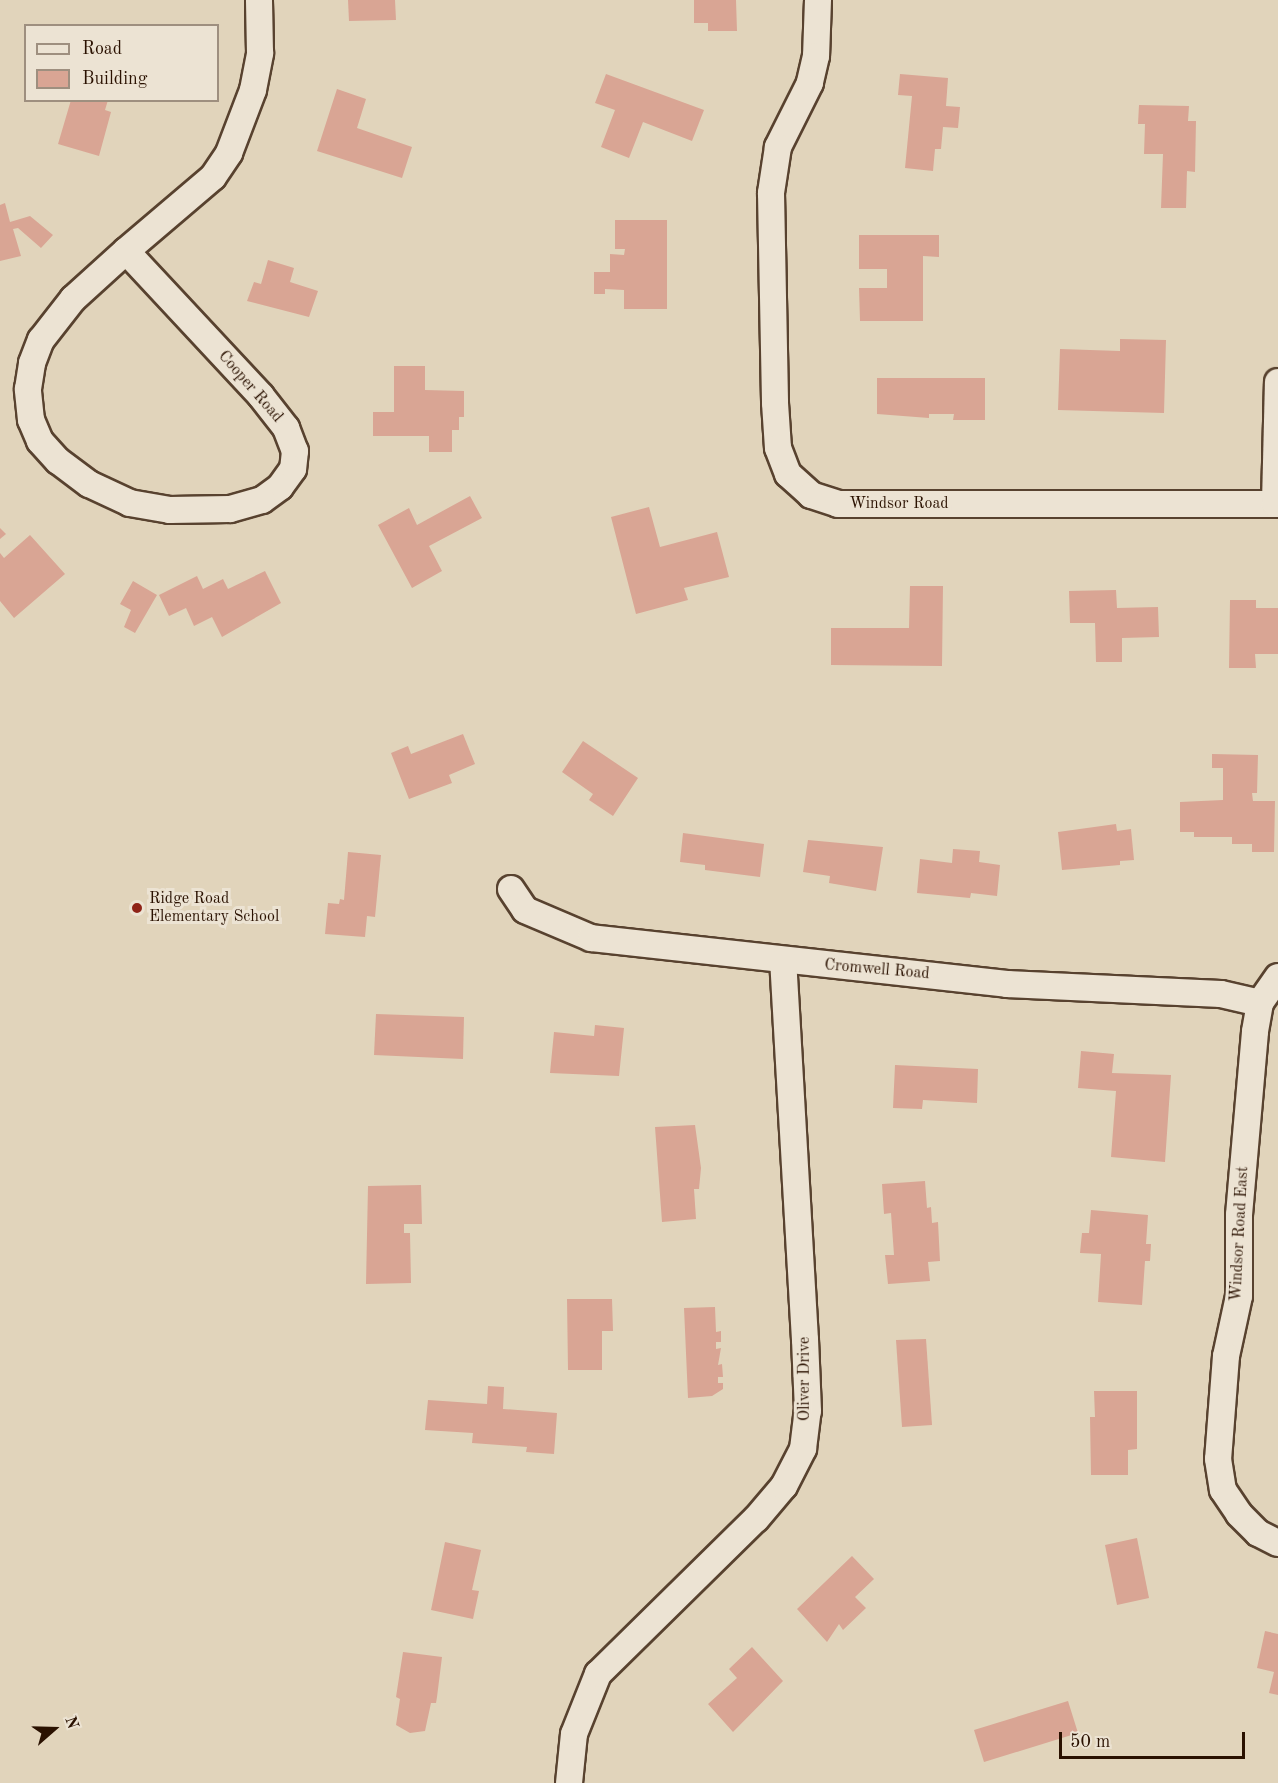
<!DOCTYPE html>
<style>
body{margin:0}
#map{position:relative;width:1278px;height:1783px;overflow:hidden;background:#e1d4bb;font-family:"Old Standard TT",serif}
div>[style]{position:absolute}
.building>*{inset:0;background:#d9a594}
.roads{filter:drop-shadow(2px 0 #58422f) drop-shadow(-2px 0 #58422f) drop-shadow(0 2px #58422f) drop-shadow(0 -2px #58422f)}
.street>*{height:26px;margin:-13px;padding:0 13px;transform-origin:13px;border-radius:13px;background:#ece3d3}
.dots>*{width:16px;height:16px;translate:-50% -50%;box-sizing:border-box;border:3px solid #ece3d3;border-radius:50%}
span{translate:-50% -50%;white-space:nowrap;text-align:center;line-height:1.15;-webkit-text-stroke:6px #ece3d3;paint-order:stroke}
.street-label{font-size:16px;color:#2a1100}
.poi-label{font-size:16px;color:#2a1100}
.left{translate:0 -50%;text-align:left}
.legend{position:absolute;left:24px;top:24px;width:195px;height:78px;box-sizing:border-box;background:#ece3d3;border:2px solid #9e8f7f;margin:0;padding:8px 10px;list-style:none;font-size:18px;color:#2a1100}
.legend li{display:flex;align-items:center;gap:12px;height:30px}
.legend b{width:30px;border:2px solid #9e8f7f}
.north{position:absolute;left:24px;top:1699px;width:60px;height:60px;-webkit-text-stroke:4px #ece3d3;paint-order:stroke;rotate:70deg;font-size:16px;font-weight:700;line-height:24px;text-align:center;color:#2a1100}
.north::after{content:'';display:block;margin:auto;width:21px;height:27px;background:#2a1100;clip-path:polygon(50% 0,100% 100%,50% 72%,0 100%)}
.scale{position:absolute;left:1059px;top:1732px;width:186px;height:27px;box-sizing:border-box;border:3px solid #2a1100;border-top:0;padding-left:8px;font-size:18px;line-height:21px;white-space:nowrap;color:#2a1100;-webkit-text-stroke:4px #ece3d3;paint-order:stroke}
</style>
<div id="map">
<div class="building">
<div style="clip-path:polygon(348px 0,395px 0,396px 20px,349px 21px)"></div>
<div style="clip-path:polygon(694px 0,736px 0,737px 31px,708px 31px,708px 23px,694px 23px)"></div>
<div style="clip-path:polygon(606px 74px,704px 110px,692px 141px,643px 122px,629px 158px,601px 147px,615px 110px,595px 103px)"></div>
<div style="clip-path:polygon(900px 74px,948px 78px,946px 106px,960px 107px,958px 128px,943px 127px,941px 149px,935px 149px,933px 171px,905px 168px,912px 96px,898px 95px)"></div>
<div style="clip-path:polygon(337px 89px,366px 99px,357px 128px,412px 147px,402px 178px,317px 151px)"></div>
<div style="clip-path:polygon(71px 100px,108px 100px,105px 110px,111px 112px,99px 156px,58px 144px)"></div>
<div style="clip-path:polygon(1139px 105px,1189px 106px,1188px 121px,1196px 121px,1195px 172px,1187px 171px,1186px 208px,1161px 208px,1163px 154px,1144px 154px,1145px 124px,1138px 124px)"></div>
<div style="clip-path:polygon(5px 203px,10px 222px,30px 216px,53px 235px,41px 248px,18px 228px,13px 229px,21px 256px,0 261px,0 205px)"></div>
<div style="clip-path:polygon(615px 220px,667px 220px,667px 309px,624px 309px,624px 290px,605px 289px,605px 294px,594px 294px,594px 272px,610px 272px,610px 254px,624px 255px,625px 249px,615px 249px)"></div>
<div style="clip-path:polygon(859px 235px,939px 235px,939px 257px,923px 256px,923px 321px,860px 321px,859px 288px,887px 288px,887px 269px,859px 269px)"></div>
<div style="clip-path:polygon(268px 260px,294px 268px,290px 282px,318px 291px,309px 317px,247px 301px,254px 282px,261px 284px)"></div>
<div style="clip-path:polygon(1120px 339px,1166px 340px,1164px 413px,1058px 410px,1060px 349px,1120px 351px)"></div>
<div style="clip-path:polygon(394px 366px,425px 366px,425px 390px,464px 391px,464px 417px,459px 417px,459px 430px,452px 430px,452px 452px,429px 452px,429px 436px,373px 436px,373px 412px,394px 412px)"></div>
<div style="clip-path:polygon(877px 378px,985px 378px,985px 420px,953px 420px,954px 414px,929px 414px,929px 418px,877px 414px)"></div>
<div style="clip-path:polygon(470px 496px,482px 518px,429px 546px,442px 571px,412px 588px,378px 525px,409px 508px,417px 525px)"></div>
<div style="clip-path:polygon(649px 507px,660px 547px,717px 532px,729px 577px,684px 588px,688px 600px,636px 614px,611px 517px)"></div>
<div style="clip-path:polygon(0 528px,6px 534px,0 539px)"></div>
<div style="clip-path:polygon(30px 535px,65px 574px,14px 618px,0 601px,0 553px,4px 558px)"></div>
<div style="clip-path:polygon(265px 571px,281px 603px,222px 637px,212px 617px,194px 626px,186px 608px,169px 616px,159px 595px,197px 576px,203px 589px,223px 579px,228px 589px)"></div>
<div style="clip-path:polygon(133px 581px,157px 595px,135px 633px,124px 627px,131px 610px,120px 604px)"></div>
<div style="clip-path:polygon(910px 586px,943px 586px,942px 666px,831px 665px,831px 628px,909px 628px)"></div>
<div style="clip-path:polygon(1116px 590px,1117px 608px,1158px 607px,1159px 637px,1122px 638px,1122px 662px,1096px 662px,1095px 623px,1070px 623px,1069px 591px)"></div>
<div style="clip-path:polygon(1230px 600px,1256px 600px,1256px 608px,1278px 608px,1278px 654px,1255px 654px,1256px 668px,1229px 668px)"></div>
<div style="clip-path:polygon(463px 734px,475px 764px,449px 775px,452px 783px,409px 799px,391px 753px,408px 746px,411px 754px)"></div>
<div style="clip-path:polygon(583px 741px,638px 778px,613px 816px,589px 800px,593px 794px,562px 772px)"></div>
<div style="clip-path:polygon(1212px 754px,1258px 755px,1257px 793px,1252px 793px,1253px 801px,1275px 801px,1274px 852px,1252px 852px,1252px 844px,1232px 844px,1232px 837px,1194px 837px,1194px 832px,1180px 832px,1180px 802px,1223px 800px,1223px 768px,1212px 768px)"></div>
<div style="clip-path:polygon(1116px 824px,1117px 831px,1131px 829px,1134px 860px,1120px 861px,1120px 865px,1062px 870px,1058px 832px)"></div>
<div style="clip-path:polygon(683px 833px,764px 844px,760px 877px,705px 870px,705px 865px,680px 862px)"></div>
<div style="clip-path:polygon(808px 840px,883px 847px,876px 891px,829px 883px,830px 876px,803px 872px)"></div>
<div style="clip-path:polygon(953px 849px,980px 851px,979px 862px,1000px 865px,997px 896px,971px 893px,970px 898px,917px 893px,920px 859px,952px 863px)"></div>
<div style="clip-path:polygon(348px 852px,381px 855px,375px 917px,367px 916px,365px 937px,325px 934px,328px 903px,339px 904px,340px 899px,344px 900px)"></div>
<div style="clip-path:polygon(376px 1014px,464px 1017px,463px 1059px,374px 1055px)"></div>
<div style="clip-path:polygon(595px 1025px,624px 1028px,619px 1076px,550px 1073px,554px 1032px,594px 1036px)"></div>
<div style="clip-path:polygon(1081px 1051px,1114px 1054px,1112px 1073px,1171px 1075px,1165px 1162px,1111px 1157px,1116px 1091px,1078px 1088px)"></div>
<div style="clip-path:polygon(895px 1065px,978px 1069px,977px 1103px,923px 1100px,922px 1109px,893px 1108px)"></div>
<div style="clip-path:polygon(695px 1125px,701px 1168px,699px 1189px,694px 1189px,696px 1219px,662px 1222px,655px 1127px)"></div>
<div style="clip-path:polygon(925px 1181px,927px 1208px,931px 1207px,932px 1223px,938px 1222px,940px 1261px,928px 1262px,930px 1281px,888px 1284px,885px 1255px,894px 1255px,891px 1213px,884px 1214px,882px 1184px)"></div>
<div style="clip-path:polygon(421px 1185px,422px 1224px,404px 1224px,404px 1233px,410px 1233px,411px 1283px,366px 1284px,368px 1186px)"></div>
<div style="clip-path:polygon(1091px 1210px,1148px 1215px,1146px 1244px,1151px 1244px,1150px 1261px,1145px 1261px,1142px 1305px,1098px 1302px,1101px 1254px,1080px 1253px,1082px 1233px,1089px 1233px)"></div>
<div style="clip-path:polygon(567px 1299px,612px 1299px,613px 1331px,602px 1331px,602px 1370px,568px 1370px)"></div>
<div style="clip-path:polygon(715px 1307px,716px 1332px,721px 1331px,721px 1342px,716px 1342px,716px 1349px,721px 1348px,718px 1365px,722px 1364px,723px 1377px,718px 1377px,718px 1383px,723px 1383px,723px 1389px,712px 1396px,688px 1398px,684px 1308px)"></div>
<div style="clip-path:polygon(926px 1339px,932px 1425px,902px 1427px,896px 1340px)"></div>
<div style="clip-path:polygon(488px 1386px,504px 1387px,503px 1409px,557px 1413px,554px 1454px,526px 1452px,527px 1447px,472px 1443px,473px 1433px,425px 1430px,428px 1400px,487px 1404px)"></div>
<div style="clip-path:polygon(1094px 1391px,1137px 1391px,1137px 1449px,1128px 1450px,1128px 1475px,1091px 1475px,1090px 1417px,1095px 1417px)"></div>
<div style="clip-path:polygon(1137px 1538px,1149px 1598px,1117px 1605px,1105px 1545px)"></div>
<div style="clip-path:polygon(445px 1542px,481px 1550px,472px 1590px,479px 1591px,473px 1619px,431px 1610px)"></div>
<div style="clip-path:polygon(852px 1556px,874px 1579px,855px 1597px,866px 1608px,843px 1630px,839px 1624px,827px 1642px,797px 1609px)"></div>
<div style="clip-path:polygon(1265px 1631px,1278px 1634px,1278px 1695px,1269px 1693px,1274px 1672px,1257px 1668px)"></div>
<div style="clip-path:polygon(752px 1647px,783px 1681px,733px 1732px,708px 1704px,737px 1678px,729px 1669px)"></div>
<div style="clip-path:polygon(403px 1652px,442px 1657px,437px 1697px,436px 1703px,431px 1703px,425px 1731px,410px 1733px,396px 1725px,400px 1699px,396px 1697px)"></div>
<div style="clip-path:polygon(1068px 1701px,1078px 1733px,984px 1762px,974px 1730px)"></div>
</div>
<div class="roads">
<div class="street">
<div style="left:818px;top:0;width:56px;rotate:92deg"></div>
<div style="left:816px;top:56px;width:28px;rotate:103deg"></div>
<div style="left:810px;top:83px;width:72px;rotate:116.6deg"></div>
<div style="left:778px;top:147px;width:47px;rotate:98.7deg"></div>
<div style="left:771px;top:193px;width:210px;rotate:88.9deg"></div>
<div style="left:775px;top:403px;width:45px;rotate:86.2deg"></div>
<div style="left:778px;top:448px;width:28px;rotate:69deg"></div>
<div style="left:788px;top:474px;width:31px;rotate:42deg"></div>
<div style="left:811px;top:495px;width:28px;rotate:18deg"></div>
<div style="left:838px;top:504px;width:440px"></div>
<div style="left:126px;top:251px;width:198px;rotate:47deg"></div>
<div style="left:261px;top:396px;width:41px;rotate:52deg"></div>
<div style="left:286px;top:428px;width:25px;rotate:69deg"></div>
<div style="left:295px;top:451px;width:18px;rotate:96deg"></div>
<div style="left:293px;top:469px;width:22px;rotate:126deg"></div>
<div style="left:280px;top:487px;width:22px;rotate:144deg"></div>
<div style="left:262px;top:500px;width:33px;rotate:164deg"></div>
<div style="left:230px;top:509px;width:60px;rotate:179deg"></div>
<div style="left:170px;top:510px;width:41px;rotate:-170.1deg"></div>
<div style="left:130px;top:503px;width:45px;rotate:-155.1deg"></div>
<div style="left:89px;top:484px;width:39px;rotate:-143deg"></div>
<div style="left:58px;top:461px;width:27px;rotate:-132deg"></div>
<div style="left:40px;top:441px;width:23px;rotate:-113deg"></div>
<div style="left:31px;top:420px;width:31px;rotate:-96deg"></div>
<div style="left:28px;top:389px;width:26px;rotate:-81deg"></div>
<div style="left:32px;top:363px;width:25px;rotate:-69deg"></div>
<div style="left:41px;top:340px;width:52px;rotate:-52deg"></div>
<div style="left:73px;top:299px;width:72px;rotate:-42.2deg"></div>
<div style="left:126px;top:251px;width:114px;rotate:-40.4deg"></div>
<div style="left:213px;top:177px;width:29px;rotate:-56deg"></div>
<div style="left:229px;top:153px;width:67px;rotate:-69.1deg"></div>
<div style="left:253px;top:90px;width:38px;rotate:-79deg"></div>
<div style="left:260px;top:53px;width:53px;rotate:-91.1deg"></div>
<div style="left:1275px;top:503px;width:121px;rotate:-88.6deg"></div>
<div style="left:511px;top:889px;width:25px;rotate:56deg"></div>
<div style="left:525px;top:910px;width:72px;rotate:23deg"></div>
<div style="left:591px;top:938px;width:419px;rotate:6.3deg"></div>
<div style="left:1007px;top:984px;width:214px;rotate:2.7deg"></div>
<div style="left:1221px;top:994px;width:40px;rotate:13deg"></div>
<div style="left:1278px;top:977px;width:32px;rotate:125deg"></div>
<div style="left:1260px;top:1003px;width:29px;rotate:100deg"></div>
<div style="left:1255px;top:1032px;width:184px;rotate:95deg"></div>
<div style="left:1239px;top:1215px;width:81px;rotate:90deg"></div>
<div style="left:1239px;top:1296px;width:61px;rotate:102.2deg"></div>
<div style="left:1226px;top:1356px;width:103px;rotate:94.4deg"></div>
<div style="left:1218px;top:1459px;width:31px;rotate:81deg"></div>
<div style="left:1223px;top:1490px;width:29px;rotate:56deg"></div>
<div style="left:1239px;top:1514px;width:27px;rotate:45deg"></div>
<div style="left:1258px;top:1533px;width:22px;rotate:27deg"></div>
<div style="left:569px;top:1783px;width:49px;rotate:-84.2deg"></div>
<div style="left:574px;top:1734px;width:65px;rotate:-68.2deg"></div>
<div style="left:598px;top:1674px;width:221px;rotate:-44.5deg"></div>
<div style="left:756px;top:1519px;width:43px;rotate:-49.7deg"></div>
<div style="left:784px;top:1486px;width:42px;rotate:-62.8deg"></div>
<div style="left:803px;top:1449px;width:38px;rotate:-83deg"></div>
<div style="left:808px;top:1411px;width:71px;rotate:-92.4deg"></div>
<div style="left:805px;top:1340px;width:379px;rotate:-93.3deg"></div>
</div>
</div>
<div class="dots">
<div style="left:137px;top:908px;background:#8f2418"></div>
</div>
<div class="street-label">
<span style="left:250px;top:387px;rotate:49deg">Cooper Road</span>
<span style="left:899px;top:504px">Windsor Road</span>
<span style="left:877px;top:970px;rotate:5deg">Cromwell Road</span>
<span style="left:1240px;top:1234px;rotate:-87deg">Windsor Road East</span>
<span style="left:805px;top:1379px;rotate:-90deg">Oliver Drive</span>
</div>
<div class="poi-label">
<span class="left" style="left:149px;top:908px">Ridge Road<br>Elementary School</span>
</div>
<ul class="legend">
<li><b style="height:8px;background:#ece3d3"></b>Road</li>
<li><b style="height:16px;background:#d9a594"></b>Building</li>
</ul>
<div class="north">N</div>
<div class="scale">50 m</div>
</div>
